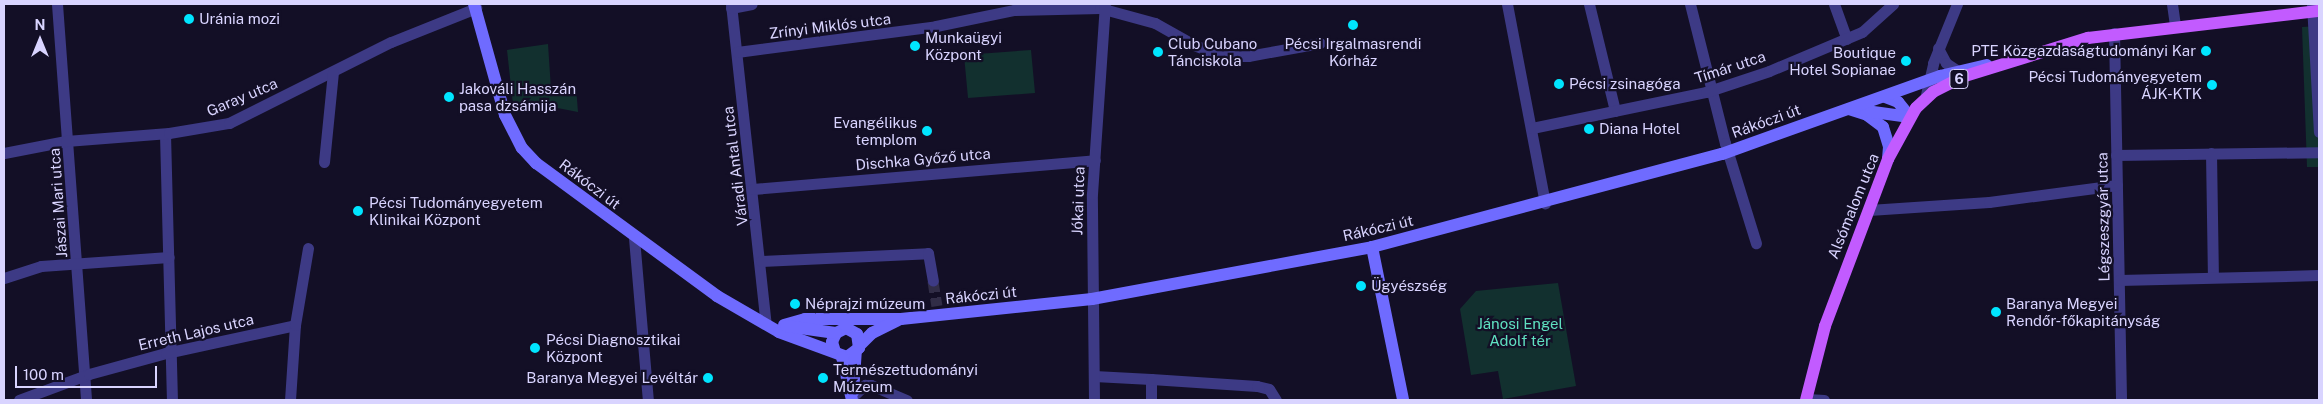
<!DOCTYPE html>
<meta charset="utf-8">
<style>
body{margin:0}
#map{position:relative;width:2323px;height:404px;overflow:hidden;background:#130f26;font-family:"Public Sans",sans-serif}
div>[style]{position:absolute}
.green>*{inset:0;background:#12302f}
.street-tunnel>*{height:11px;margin-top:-5.5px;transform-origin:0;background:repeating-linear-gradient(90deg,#312d47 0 11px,transparent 0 16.5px)}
.street>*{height:11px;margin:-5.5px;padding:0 5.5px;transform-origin:5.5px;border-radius:5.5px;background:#3d3a85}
.secondary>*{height:12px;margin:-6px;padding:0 6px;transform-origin:6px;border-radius:6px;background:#6f6bff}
.primary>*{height:12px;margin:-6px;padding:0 6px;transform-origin:6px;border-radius:6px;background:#c25bff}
.dots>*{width:14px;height:14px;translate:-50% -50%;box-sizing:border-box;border:2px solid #130f26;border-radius:50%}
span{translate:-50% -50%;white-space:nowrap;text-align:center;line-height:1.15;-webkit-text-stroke:4.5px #130f26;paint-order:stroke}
.shield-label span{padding:1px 4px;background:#130f26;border:1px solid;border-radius:4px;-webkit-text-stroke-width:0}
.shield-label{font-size:14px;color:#d9d4ff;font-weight:700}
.poi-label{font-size:15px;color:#d9d4ff}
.left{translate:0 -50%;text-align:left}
.right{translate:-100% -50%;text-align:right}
.street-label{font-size:15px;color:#d9d4ff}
.park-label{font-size:15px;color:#5fe0c0}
.frame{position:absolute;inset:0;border:5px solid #d9d4ff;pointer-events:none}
.north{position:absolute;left:15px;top:15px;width:50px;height:50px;-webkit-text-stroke:4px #130f26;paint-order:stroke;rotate:0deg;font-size:14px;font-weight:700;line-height:20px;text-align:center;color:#d9d4ff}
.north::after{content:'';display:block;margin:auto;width:18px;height:22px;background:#d9d4ff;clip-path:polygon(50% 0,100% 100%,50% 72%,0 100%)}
.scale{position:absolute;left:15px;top:366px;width:142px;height:22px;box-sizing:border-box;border:2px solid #d9d4ff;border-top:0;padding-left:6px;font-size:15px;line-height:18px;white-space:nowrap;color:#d9d4ff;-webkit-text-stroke:4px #130f26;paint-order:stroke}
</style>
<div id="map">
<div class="green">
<div style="clip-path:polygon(2319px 26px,2319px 167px,2307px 167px,2302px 27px)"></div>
<div style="clip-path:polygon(548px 44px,551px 89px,576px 87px,578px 112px,537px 104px,513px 105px,507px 50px)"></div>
<div style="clip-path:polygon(1031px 50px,1035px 93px,968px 98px,964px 55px)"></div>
<div style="clip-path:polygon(1558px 283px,1576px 386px,1503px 399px,1498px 371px,1471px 375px,1460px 309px,1476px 291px)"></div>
</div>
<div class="street-tunnel">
<div style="left:933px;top:281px;width:25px;rotate:81deg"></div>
</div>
<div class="street">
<div style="left:57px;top:4px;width:397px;rotate:85.8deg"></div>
<div style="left:731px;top:4px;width:322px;rotate:83.8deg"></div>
<div style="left:1507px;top:4px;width:203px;rotate:79.2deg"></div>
<div style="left:1589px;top:4px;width:110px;rotate:76.3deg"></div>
<div style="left:1690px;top:4px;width:143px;rotate:75.9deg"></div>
<div style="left:1725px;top:143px;width:105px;rotate:72.8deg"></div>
<div style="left:1834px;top:4px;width:37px;rotate:70deg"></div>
<div style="left:2172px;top:4px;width:22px;rotate:82deg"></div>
<div style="left:2312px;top:4px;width:128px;rotate:86.9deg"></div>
<div style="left:731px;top:8px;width:21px;rotate:-11deg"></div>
<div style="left:2114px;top:33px;width:367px;rotate:88.9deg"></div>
<div style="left:1938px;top:48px;width:17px;rotate:62deg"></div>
<div style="left:1946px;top:63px;width:14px;rotate:34deg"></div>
<div style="left:737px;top:52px;width:201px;rotate:-7.4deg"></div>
<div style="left:936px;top:26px;width:80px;rotate:-11.6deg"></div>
<div style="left:1014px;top:10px;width:86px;rotate:-1.3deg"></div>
<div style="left:1100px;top:8px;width:57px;rotate:15.3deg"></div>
<div style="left:1155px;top:23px;width:45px;rotate:29.4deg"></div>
<div style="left:1194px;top:45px;width:30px;rotate:21deg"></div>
<div style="left:1222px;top:56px;width:26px"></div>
<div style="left:1248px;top:56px;width:73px;rotate:-10.2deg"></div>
<div style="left:1925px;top:99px;width:37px;rotate:-77deg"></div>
<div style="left:1933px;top:63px;width:64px;rotate:-67.9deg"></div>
<div style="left:1532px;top:128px;width:178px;rotate:-11.7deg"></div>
<div style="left:1706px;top:92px;width:66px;rotate:-18.4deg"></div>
<div style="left:1769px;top:71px;width:101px;rotate:-22.8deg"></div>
<div style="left:1862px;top:32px;width:42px;rotate:-42.1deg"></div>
<div style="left:165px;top:134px;width:266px;rotate:88.5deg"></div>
<div style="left:4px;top:153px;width:63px;rotate:-11deg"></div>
<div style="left:66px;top:141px;width:103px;rotate:-4.4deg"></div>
<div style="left:169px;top:133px;width:61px;rotate:-9.5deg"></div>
<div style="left:229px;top:123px;width:181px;rotate:-26.6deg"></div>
<div style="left:391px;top:42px;width:92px;rotate:-21.8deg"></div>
<div style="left:2211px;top:153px;width:124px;rotate:89.1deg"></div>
<div style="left:2116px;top:155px;width:203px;rotate:-0.8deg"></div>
<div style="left:324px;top:162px;width:90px;rotate:-84.3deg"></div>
<div style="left:753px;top:189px;width:343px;rotate:-4.8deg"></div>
<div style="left:1869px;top:210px;width:120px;rotate:-3.8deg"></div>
<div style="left:1989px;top:202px;width:129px;rotate:-7.6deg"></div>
<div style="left:634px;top:238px;width:163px;rotate:85.1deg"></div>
<div style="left:761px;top:261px;width:167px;rotate:-2.7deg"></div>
<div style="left:928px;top:253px;width:28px;rotate:80deg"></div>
<div style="left:4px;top:278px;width:39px;rotate:-18deg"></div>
<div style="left:41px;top:266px;width:128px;rotate:-4deg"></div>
<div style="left:2119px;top:280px;width:200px;rotate:-1.4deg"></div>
<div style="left:1094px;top:376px;width:57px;rotate:3deg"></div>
<div style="left:1151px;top:379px;width:21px;rotate:90deg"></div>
<div style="left:1151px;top:379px;width:106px;rotate:3.8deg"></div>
<div style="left:1257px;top:386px;width:12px;rotate:14deg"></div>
<div style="left:1269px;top:389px;width:13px;rotate:58deg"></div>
<div style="left:852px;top:397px;width:18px;rotate:-43deg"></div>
<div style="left:865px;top:385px;width:6px"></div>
<div style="left:871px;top:385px;width:39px;rotate:23deg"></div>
<div style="left:1807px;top:399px;width:17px;rotate:3deg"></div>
<div style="left:19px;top:400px;width:75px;rotate:-20.4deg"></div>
<div style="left:89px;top:374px;width:80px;rotate:-15.3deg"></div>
<div style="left:166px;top:353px;width:132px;rotate:-12.2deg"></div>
<div style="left:290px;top:400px;width:75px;rotate:-86.2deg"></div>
<div style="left:295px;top:325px;width:78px;rotate:-80.4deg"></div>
<div style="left:1094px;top:400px;width:206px;rotate:-90.6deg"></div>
<div style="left:1092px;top:194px;width:189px;rotate:-86.1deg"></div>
</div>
<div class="secondary">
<div style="left:474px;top:4px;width:115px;rotate:74.4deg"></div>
<div style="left:505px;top:115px;width:37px;rotate:63deg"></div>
<div style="left:522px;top:148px;width:21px;rotate:47deg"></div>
<div style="left:536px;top:163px;width:225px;rotate:36.3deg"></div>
<div style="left:717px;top:296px;width:72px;rotate:30.1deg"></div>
<div style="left:779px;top:332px;width:72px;rotate:20.2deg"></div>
<div style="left:847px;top:357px;width:15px;rotate:-37deg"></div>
<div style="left:859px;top:348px;width:14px;rotate:-98deg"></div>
<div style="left:857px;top:334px;width:13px;rotate:-151deg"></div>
<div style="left:846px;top:328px;width:11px;rotate:153deg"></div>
<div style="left:836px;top:333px;width:10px;rotate:114deg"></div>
<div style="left:832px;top:342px;width:10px;rotate:73deg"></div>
<div style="left:1885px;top:97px;width:14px;rotate:21deg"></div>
<div style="left:1898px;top:102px;width:19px;rotate:51deg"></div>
<div style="left:1849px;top:109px;width:19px;rotate:18deg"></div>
<div style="left:1867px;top:115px;width:20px;rotate:37deg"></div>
<div style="left:1883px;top:127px;width:21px;rotate:73deg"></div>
<div style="left:1889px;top:147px;width:12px;rotate:95deg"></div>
<div style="left:1866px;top:111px;width:44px;rotate:7.8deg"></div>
<div style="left:1372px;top:247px;width:156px;rotate:78.5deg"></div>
<div style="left:784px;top:325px;width:22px;rotate:-16deg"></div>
<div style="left:805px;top:319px;width:96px"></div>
<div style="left:901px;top:319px;width:192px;rotate:-6deg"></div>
<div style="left:1092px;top:299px;width:285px;rotate:-10.5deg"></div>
<div style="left:1372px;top:247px;width:362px;rotate:-14.9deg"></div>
<div style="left:1722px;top:154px;width:232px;rotate:-19.7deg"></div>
<div style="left:1940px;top:76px;width:48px;rotate:-13.2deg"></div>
<div style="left:786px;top:326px;width:50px;rotate:8deg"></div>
<div style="left:860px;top:345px;width:17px;rotate:-45deg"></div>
<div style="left:872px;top:333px;width:28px;rotate:-26deg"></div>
<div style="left:842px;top:357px;width:44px;rotate:76.9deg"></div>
<div style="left:853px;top:392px;width:39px;rotate:-86deg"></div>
</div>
<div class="primary">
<div style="left:1806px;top:400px;width:76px;rotate:-75.6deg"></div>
<div style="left:1825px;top:326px;width:178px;rotate:-69.3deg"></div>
<div style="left:1888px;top:159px;width:58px;rotate:-61.2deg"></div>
<div style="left:1916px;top:108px;width:23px;rotate:-43deg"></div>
<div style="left:1933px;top:92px;width:36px;rotate:-27deg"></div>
<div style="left:1965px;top:76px;width:129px;rotate:-17.2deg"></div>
<div style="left:2088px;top:38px;width:233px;rotate:-6.7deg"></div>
</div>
<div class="dots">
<div style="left:189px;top:19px;background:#00e5ff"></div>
<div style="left:1353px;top:25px;background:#00e5ff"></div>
<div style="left:915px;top:46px;background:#00e5ff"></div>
<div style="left:2206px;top:51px;background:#00e5ff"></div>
<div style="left:1158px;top:52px;background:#00e5ff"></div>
<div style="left:1906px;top:61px;background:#00e5ff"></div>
<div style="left:1559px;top:84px;background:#00e5ff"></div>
<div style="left:2212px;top:85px;background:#00e5ff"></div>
<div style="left:449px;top:97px;background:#00e5ff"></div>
<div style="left:1589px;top:129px;background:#00e5ff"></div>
<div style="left:927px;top:131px;background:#00e5ff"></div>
<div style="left:358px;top:211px;background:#00e5ff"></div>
<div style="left:1361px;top:286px;background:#00e5ff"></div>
<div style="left:795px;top:304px;background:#00e5ff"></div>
<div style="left:1996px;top:312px;background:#00e5ff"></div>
<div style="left:535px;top:348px;background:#00e5ff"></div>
<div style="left:708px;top:378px;background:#00e5ff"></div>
<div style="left:823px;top:378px;background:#00e5ff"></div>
</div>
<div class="shield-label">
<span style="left:1959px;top:79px">6</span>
</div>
<div class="poi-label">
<span class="left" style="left:199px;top:19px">Uránia mozi</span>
<span class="left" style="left:925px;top:46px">Munkaügyi<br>Központ</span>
<span class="left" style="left:1168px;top:52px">Club Cubano<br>Tánciskola</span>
<span style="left:1353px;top:52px">Pécsi Irgalmasrendi<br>Kórház</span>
<span class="right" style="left:2196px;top:51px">PTE Közgazdaságtudományi Kar</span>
<span class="right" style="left:1896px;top:61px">Boutique<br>Hotel Sopianae</span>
<span class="right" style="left:2202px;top:85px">Pécsi Tudományegyetem<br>ÁJK-KTK</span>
<span class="left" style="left:1569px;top:84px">Pécsi zsinagóga</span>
<span class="left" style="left:459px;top:97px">Jakováli Hasszán<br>pasa dzsámija</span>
<span class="right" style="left:917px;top:131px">Evangélikus<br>templom</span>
<span class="left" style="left:1599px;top:129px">Diana Hotel</span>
<span class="left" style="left:369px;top:211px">Pécsi Tudományegyetem<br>Klinikai Központ</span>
<span class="left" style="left:1371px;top:286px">Ügyészség</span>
<span class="left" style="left:2006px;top:312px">Baranya Megyei<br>Rendőr-főkapitányság</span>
<span class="left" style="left:805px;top:304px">Néprajzi múzeum</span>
<span class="left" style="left:546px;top:348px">Pécsi Diagnosztikai<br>Központ</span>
<span class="left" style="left:833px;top:378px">Természettudományi<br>Múzeum</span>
<span class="right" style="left:698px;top:378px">Baranya Megyei Levéltár</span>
</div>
<div class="street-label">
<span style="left:830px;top:26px;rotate:-7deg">Zrínyi Miklós utca</span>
<span style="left:1730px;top:67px;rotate:-18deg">Tímár utca</span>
<span style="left:242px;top:97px;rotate:-23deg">Garay utca</span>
<span style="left:1766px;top:121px;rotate:-20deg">Rákóczi út</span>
<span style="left:923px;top:159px;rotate:-5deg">Dischka Győző utca</span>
<span style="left:735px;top:166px;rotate:-97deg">Váradi Antal utca</span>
<span style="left:590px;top:184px;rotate:37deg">Rákóczi út</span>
<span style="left:1078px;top:201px;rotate:-88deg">Jókai utca</span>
<span style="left:58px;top:203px;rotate:-94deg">Jászai Mari utca</span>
<span style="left:1853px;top:206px;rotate:-68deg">Alsómalom utca</span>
<span style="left:2103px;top:217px;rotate:-91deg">Légszeszgyár utca</span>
<span style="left:1378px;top:228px;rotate:-13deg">Rákóczi út</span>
<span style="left:981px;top:295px;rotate:-6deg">Rákóczi út</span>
<span style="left:196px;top:332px;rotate:-13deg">Erreth Lajos utca</span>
</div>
<div class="park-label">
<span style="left:1520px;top:332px">Jánosi Engel<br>Adolf tér</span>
</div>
<div class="frame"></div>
<div class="north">N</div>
<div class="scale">100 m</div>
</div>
